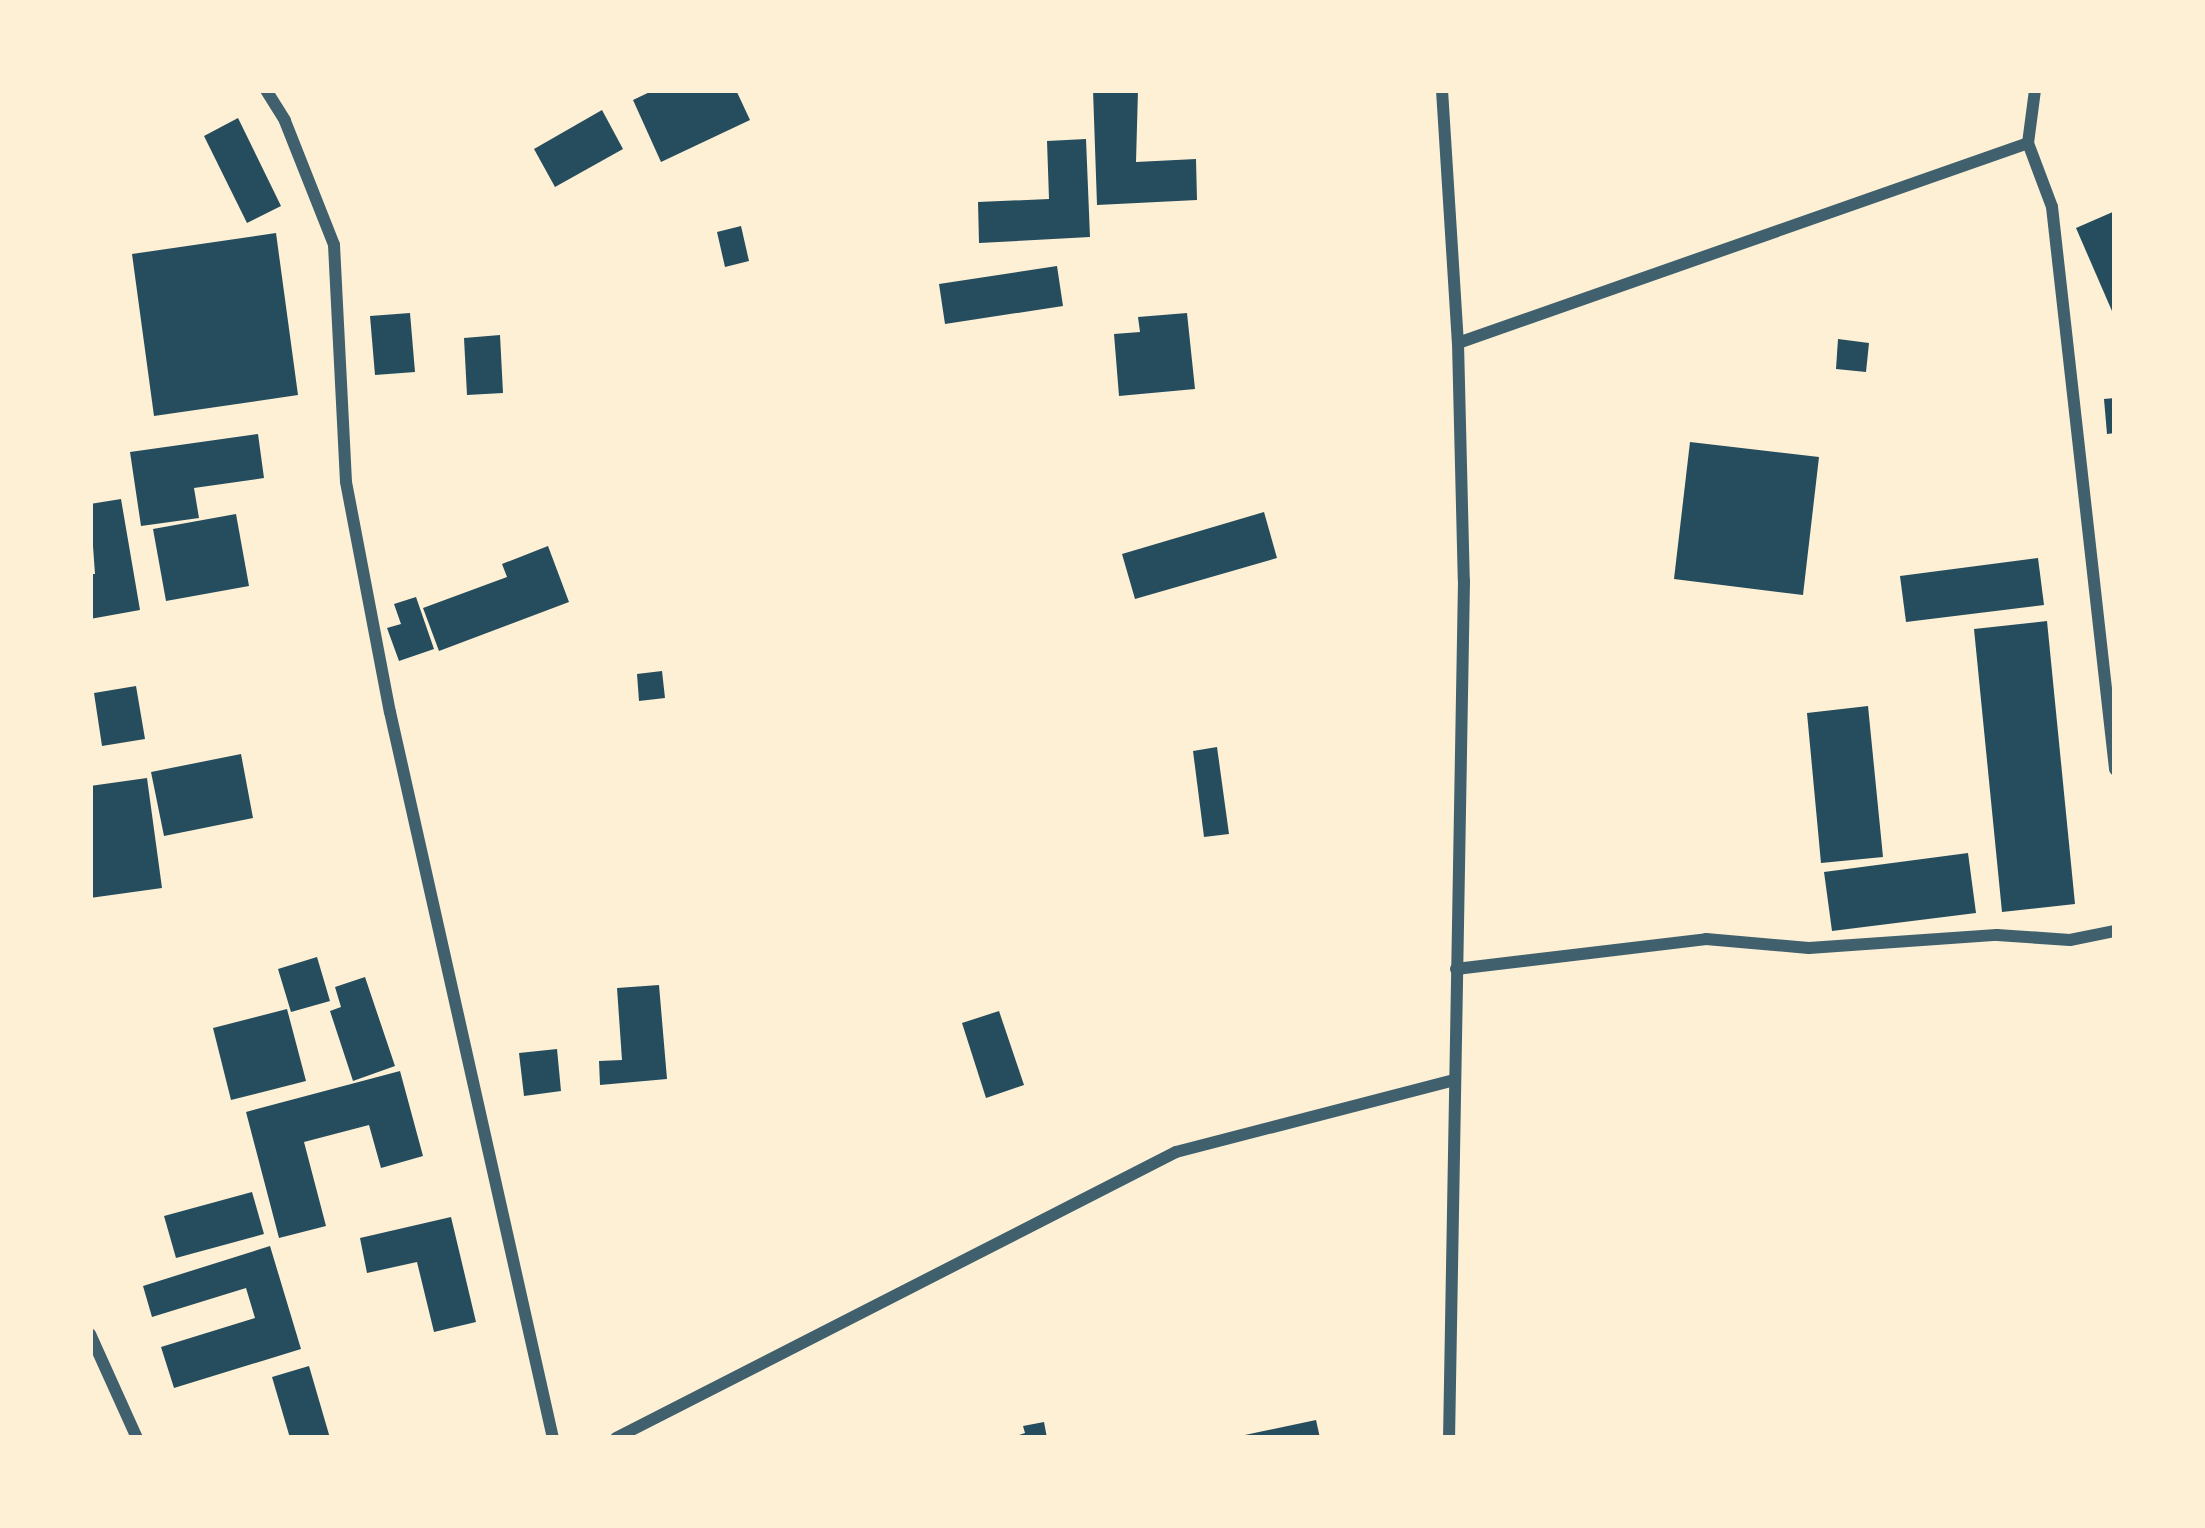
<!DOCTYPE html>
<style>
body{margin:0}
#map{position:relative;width:2205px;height:1528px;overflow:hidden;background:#fdf0d5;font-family:"Asap Condensed",sans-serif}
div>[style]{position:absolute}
.building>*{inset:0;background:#264d5e}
.minor>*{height:12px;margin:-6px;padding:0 6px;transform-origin:6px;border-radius:6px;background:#3f606c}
span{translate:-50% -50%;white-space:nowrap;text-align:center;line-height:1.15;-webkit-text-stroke:10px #fdf0d5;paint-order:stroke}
.frame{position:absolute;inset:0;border:93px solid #fdf0d5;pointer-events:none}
</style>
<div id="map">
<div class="building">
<div style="clip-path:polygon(654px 90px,736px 90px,750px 120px,661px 162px,633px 100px)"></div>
<div style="clip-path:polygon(1093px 90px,1138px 90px,1136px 162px,1196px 159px,1197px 200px,1097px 205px)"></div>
<div style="clip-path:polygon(602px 110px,623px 149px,555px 187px,534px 149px)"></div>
<div style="clip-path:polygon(238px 118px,281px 206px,247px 223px,204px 136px)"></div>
<div style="clip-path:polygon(1086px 139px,1090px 237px,979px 243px,978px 202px,1049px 199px,1047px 141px)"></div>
<div style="clip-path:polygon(2115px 211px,2115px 318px,2076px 228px)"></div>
<div style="clip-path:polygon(741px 226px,749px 261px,725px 267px,717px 232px)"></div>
<div style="clip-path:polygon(276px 233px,298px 395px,154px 416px,132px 254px)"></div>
<div style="clip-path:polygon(1057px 266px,1063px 306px,945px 324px,939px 284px)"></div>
<div style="clip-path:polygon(410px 313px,415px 372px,375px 375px,370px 316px)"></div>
<div style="clip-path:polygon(1187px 313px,1195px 389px,1119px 396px,1114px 334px,1140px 332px,1138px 317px)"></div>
<div style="clip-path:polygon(500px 335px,503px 393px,467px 395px,464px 338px)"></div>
<div style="clip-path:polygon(1838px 339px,1869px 343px,1866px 372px,1836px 369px)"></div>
<div style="clip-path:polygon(2115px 398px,2115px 433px,2107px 434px,2104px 399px)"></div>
<div style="clip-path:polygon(258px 434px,264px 478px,194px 488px,199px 518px,141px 526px,130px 452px)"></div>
<div style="clip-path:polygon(1690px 442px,1819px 457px,1803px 595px,1674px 579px)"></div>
<div style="clip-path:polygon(121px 499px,140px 610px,90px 619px,90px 574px,95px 574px,90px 504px)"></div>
<div style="clip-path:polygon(1264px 512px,1277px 558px,1135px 599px,1122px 554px)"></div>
<div style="clip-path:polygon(236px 514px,249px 586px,166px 601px,153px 529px)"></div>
<div style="clip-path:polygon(548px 546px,569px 602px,439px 651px,423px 608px,507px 577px,502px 564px)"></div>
<div style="clip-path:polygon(2038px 558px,2044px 605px,1906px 622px,1900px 576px)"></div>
<div style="clip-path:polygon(416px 597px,434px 649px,399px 661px,387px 628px,401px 624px,394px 604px)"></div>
<div style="clip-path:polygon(2047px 621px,2075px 904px,2002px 912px,1974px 629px)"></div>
<div style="clip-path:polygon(662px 671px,665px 698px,639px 701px,637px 674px)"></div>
<div style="clip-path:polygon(136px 686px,145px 739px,102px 746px,94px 693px)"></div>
<div style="clip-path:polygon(1868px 706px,1883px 857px,1821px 863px,1807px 713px)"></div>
<div style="clip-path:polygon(1217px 747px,1229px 834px,1204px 837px,1193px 751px)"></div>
<div style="clip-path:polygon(241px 754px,253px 818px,164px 836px,151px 772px)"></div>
<div style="clip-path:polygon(147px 778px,162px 888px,90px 898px,90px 786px)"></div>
<div style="clip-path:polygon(1968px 853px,1976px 913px,1832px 931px,1824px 872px)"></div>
<div style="clip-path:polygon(317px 957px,330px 1001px,291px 1012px,278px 969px)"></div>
<div style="clip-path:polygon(365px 977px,395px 1066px,353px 1081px,330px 1011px,341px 1007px,335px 987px)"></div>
<div style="clip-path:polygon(659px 985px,667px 1079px,600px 1085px,599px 1061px,622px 1060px,617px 988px)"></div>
<div style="clip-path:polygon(287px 1009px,306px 1081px,231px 1100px,213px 1028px)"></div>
<div style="clip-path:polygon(999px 1011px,1024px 1085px,986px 1098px,962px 1023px)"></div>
<div style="clip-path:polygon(557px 1049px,561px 1091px,524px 1096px,519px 1053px)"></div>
<div style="clip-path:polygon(400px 1071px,423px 1156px,381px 1168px,369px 1125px,304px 1142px,326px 1226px,279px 1238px,246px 1112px)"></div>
<div style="clip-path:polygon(252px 1192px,264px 1234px,176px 1258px,164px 1216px)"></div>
<div style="clip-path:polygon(451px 1217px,476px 1322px,434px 1332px,417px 1262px,367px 1273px,360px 1238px)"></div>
<div style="clip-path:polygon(270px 1246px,301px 1349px,174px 1388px,161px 1347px,255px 1318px,246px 1288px,152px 1317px,143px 1286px)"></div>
<div style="clip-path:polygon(309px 1366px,330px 1438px,290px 1438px,272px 1377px)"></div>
<div style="clip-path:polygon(1316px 1420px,1320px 1438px,1240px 1438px,1240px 1436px)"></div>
<div style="clip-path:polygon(1044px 1422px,1047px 1438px,1010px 1438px,1025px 1433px,1023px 1426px)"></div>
</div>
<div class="minor">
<div style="left:266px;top:90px;width:36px;rotate:58deg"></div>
<div style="left:285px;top:121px;width:133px;rotate:68.4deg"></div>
<div style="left:334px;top:245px;width:237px;rotate:87.1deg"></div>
<div style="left:346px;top:482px;width:234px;rotate:79.2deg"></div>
<div style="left:390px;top:712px;width:744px;rotate:77.35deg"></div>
<div style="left:1442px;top:90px;width:254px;rotate:86.4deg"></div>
<div style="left:1458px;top:343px;width:238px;rotate:88.6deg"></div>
<div style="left:1464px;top:581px;width:857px;rotate:91deg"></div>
<div style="left:2035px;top:90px;width:53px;rotate:97.5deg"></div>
<div style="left:2028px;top:143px;width:68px;rotate:69.4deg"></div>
<div style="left:2052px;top:207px;width:566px;rotate:83.6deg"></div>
<div style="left:1458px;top:343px;width:604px;rotate:-19.33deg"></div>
<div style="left:1456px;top:969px;width:252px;rotate:-6.8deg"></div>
<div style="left:1706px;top:939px;width:103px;rotate:5deg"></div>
<div style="left:1809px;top:948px;width:188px;rotate:-4deg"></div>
<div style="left:1997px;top:935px;width:73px;rotate:3.9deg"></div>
<div style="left:2070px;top:940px;width:46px;rotate:-11.3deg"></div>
<div style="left:90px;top:1334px;width:114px;rotate:65.7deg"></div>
<div style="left:616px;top:1438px;width:629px;rotate:-27.05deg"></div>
<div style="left:1176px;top:1152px;width:287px;rotate:-14.5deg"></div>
</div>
<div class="frame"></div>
</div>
